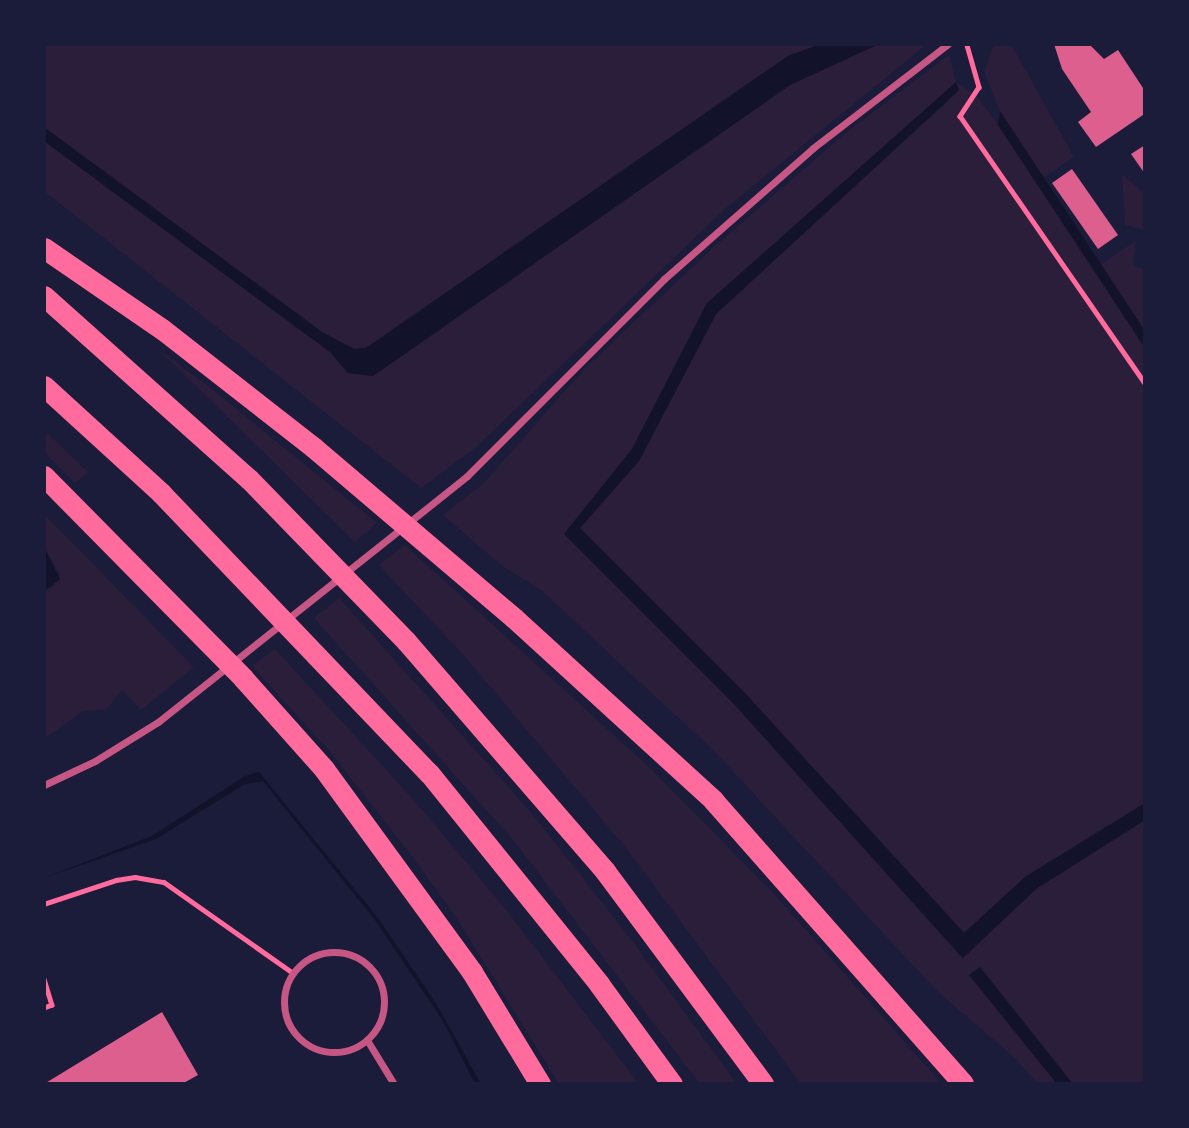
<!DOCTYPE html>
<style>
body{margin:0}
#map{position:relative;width:1189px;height:1128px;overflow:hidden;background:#1b1b3a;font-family:Merriweather,serif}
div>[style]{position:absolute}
.green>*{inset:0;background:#2a1e3b}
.water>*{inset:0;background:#12122b}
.building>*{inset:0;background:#dd5f8e}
.path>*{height:4.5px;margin:-2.25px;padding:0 2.25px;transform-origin:2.25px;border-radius:2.25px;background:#ff6b9d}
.minor>*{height:7px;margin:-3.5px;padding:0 3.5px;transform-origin:3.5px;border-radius:3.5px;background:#c65784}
.minor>.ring{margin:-3.5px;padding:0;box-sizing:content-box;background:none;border:7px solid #c65784;border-radius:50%}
.motorway>*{height:21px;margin:-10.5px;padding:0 10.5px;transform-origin:10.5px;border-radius:10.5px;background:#ff6b9d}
span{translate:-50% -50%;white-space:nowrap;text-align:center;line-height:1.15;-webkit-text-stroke:7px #1b1b3a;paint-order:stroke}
.frame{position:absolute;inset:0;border:46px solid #1b1b3a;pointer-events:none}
</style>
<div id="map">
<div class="green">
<div style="clip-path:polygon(44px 44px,821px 44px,788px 56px,366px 348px,354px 349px,322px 332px,44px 127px)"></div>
<div style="clip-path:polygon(879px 44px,927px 44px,726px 208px,475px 448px,421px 488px,44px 191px,44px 141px,330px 352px,348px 373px,373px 376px,790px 85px)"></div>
<div style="clip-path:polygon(994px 44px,1011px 44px,1074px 157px,1043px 178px,1000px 111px,984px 72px)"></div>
<div style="clip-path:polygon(949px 55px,956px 82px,976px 95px,998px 125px,1145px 348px,1145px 803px,1025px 877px,964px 933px,744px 692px,580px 528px,639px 461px,716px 314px,959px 91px,707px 303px,632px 449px,564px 534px,733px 703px,962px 958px,1036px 889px,1145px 820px,1145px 1084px,1038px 1084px,1015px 1058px,937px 991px,714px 751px,542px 591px,501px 565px,443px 515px,484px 483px,585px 368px,715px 246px,848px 131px)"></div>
<div style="clip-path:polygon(1122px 174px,1145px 194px,1145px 230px,1125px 225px)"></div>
<div style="clip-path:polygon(1136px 241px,1133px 265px,1145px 270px,1145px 331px,1100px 265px)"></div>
<div style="clip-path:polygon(158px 349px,213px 390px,377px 523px,355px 542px)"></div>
<div style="clip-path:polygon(44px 430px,88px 472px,75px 483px,44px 452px)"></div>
<div style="clip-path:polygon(44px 514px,194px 667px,141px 710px,122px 690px,106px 710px,83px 711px,44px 739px,44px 591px,53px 587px,60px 574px,44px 547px)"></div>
<div style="clip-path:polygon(405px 545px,649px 767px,775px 895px,942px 1084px,801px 1084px,627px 849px,467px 659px,379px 565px)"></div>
<div style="clip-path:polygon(339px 598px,529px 810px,630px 938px,737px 1084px,700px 1084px,514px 841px,314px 618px)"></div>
<div style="clip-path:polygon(275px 649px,413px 799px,503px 906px,639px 1084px,559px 1084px,456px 917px,411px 855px,328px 749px,252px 666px)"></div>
</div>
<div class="water">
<div style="clip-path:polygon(821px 44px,879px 44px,790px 85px,373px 376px,348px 373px,330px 352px,44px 141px,44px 127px,322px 332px,354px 349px,366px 348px,788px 56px)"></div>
<div style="clip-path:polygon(956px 82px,959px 90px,716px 314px,639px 461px,580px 528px,744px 692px,964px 933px,1025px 877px,1145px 803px,1145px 820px,1036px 889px,963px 958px,733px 703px,564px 534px,632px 449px,707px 303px)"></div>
<div style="clip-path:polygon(1000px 111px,1145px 331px,1145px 348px,998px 125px)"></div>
<div style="clip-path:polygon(44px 547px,60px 579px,44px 591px)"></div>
<div style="clip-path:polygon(259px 772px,378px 918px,437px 1005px,481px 1084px,475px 1084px,443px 1021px,375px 920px,263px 781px,245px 784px,156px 839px,44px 878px,152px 836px,245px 776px)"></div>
<div style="clip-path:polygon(980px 967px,1073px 1084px,1057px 1084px,969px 975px)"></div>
</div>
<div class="building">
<div style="clip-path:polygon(1054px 44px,1089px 44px,1104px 59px,1118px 50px,1145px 91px,1143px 115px,1096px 147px,1078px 122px,1091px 112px,1062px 69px)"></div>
<div style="clip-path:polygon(1145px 145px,1145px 174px,1131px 154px)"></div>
<div style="clip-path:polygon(1072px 169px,1118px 235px,1098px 249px,1052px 183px)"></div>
<div style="clip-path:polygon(162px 1012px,198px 1075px,182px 1084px,44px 1084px)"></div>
</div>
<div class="path">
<div style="left:967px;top:45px;width:44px;rotate:74.1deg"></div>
<div style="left:979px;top:87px;width:35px;rotate:123deg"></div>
<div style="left:960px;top:116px;width:325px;rotate:55.3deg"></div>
<div style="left:44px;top:904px;width:76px;rotate:-18.4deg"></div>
<div style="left:116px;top:880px;width:19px;rotate:-9deg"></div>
<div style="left:135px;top:877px;width:29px;rotate:10deg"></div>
<div style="left:164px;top:882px;width:158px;rotate:35.2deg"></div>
<div style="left:44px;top:979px;width:27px;rotate:73deg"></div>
<div style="left:52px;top:1005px;width:9px;rotate:159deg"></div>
</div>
<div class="minor">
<div style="left:44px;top:785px;width:56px;rotate:-25.2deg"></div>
<div style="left:95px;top:761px;width:74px;rotate:-31.8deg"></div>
<div style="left:158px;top:722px;width:395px;rotate:-38.5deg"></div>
<div style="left:467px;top:476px;width:279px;rotate:-45deg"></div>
<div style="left:664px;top:279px;width:198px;rotate:-41.3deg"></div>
<div style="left:813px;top:148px;width:170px;rotate:-37.6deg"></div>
<div class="ring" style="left:284px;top:952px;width:93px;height:93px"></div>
<div style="left:367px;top:1040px;width:52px;rotate:58.5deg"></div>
</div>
<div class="motorway">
<div style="left:44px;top:248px;width:143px;rotate:34.5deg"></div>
<div style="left:162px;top:329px;width:192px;rotate:38deg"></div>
<div style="left:313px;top:447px;width:264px;rotate:40.4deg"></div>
<div style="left:514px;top:618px;width:270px;rotate:42.4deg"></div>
<div style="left:713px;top:800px;width:378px;rotate:48.6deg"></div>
<div style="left:44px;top:296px;width:275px;rotate:41.8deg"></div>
<div style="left:249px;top:479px;width:226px;rotate:45.9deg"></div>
<div style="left:406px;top:641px;width:304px;rotate:49.1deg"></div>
<div style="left:605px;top:871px;width:265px;rotate:53.4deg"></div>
<div style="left:44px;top:386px;width:159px;rotate:42.4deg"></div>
<div style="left:161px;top:493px;width:388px;rotate:46.3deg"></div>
<div style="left:429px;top:773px;width:271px;rotate:51.1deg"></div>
<div style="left:599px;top:984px;width:124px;rotate:53.9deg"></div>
<div style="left:44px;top:476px;width:284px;rotate:45.4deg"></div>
<div style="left:243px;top:678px;width:122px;rotate:48.3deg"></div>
<div style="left:324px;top:769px;width:251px;rotate:53.9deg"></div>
<div style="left:472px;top:972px;width:131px;rotate:58.7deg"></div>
</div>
<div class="frame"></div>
</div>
